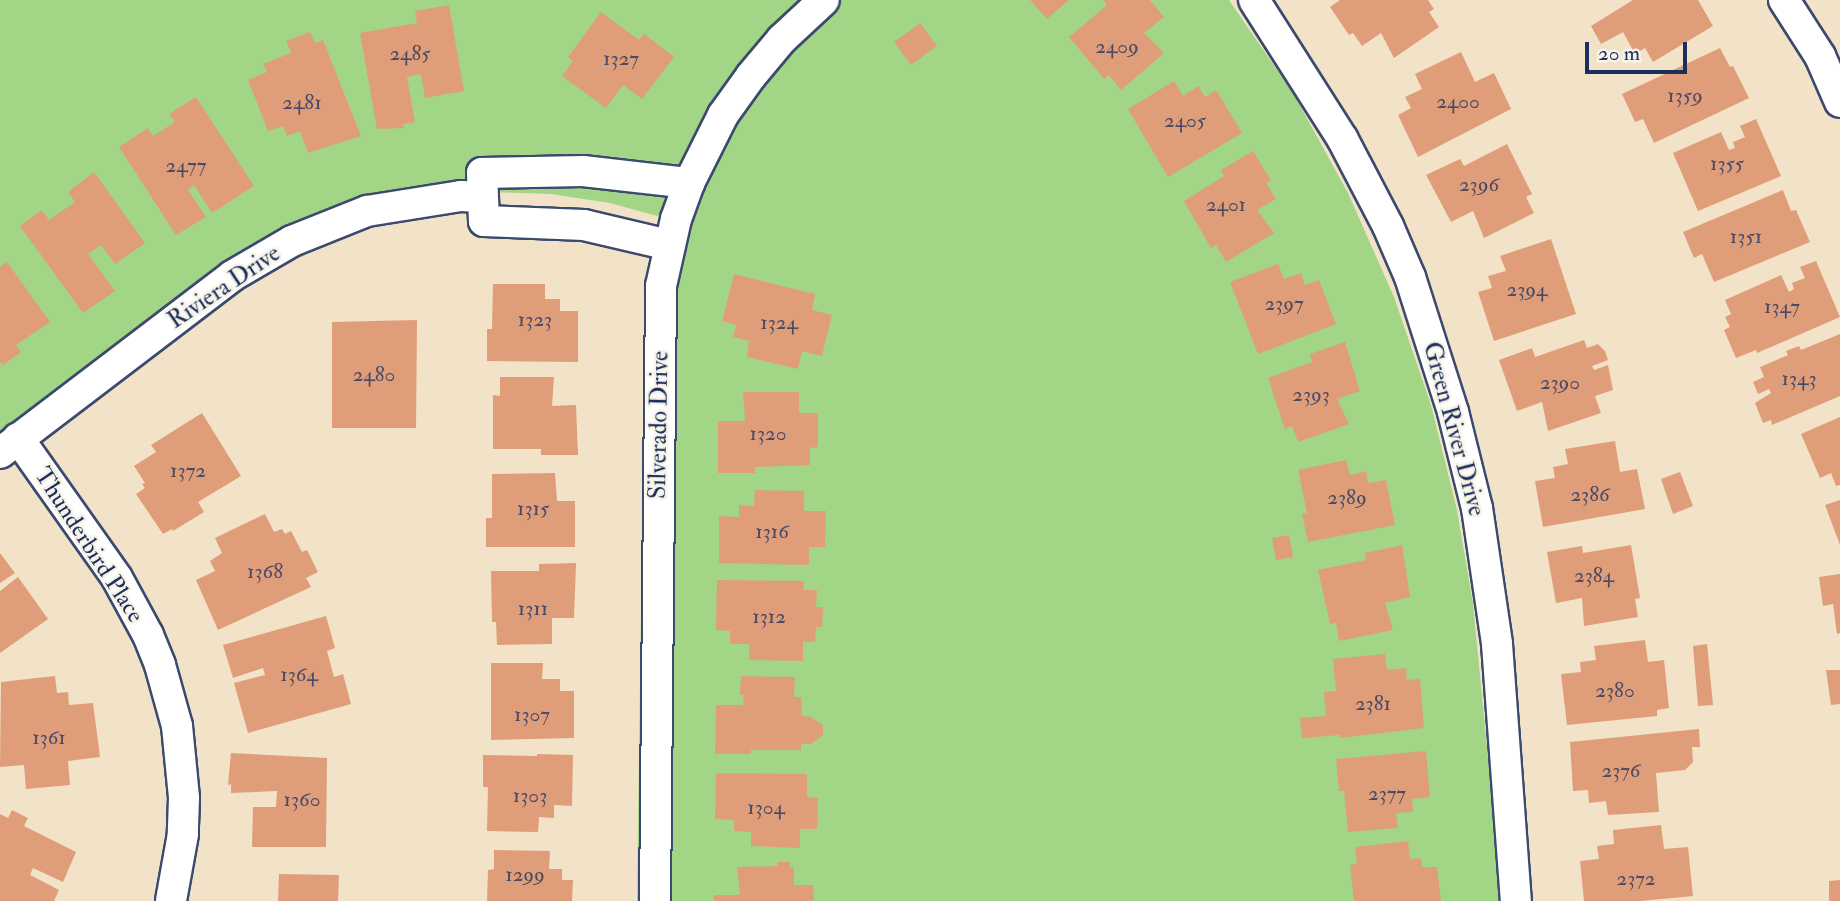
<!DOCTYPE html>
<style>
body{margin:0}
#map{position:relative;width:1840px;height:901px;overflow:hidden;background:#f2e2c7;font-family:"IM FELL Double Pica",serif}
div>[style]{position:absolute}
.green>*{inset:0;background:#a2d686}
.building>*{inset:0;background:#df9e79}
.roads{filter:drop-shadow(2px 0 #3b4a6e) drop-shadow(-2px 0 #3b4a6e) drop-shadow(0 2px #3b4a6e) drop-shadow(0 -2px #3b4a6e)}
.street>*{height:30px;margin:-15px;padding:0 15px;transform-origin:15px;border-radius:15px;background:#fff}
span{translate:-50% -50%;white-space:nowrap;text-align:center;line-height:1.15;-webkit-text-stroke:5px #f7f3e8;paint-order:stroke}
.number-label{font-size:21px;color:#4c4b65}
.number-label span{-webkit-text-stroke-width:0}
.street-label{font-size:24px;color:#1b2f5e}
.scale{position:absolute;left:1585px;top:42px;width:102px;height:32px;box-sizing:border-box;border:4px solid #1b2f5e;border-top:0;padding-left:9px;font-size:21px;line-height:24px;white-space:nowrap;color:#1b2f5e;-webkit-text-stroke:5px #f7f3e8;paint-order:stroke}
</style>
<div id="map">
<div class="green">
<div style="clip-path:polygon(0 0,1229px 0,1293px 93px,1348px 193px,1394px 297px,1431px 405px,1457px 510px,1473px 604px,1502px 901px,637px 901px,645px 319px,654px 257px,664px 218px,610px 203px,551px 194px,491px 192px,295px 240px,0 446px)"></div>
</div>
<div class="building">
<div style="clip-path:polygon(1030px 0,1069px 0,1047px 19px)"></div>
<div style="clip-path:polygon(1103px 0,1150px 0,1164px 17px,1144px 33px,1164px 53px,1121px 90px,1109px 75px,1104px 79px,1069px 37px,1107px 5px)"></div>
<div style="clip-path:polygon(1340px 0,1428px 0,1434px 9px,1429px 12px,1439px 27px,1394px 58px,1381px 33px,1362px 46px,1353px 33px,1349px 35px,1330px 7px)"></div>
<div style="clip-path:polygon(1633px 0,1698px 0,1713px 26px,1653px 62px,1645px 48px,1635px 54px,1623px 32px,1601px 44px,1591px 26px)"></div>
<div style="clip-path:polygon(449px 5px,464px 91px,425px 98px,421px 74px,407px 77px,415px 122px,403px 124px,404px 128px,377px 129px,360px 33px,417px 23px,415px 11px)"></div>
<div style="clip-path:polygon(601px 12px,639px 40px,644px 34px,674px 57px,642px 99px,623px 85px,606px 108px,562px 76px,573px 61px,568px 57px)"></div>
<div style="clip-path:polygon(920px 23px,937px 46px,911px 65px,894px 42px)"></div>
<div style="clip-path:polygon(310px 32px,315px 43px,323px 40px,361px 136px,308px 153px,300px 131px,287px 136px,283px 126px,268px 131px,248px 80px,267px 72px,263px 64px,291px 53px,286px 41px)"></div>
<div style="clip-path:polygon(1720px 48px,1730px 67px,1733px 66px,1749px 98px,1654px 143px,1643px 119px,1635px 122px,1622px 94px)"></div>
<div style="clip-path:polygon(1461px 52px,1475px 82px,1494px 73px,1511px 109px,1418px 157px,1398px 115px,1411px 108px,1405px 97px,1422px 89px,1415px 74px)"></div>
<div style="clip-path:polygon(1174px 81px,1183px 96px,1198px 86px,1205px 97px,1216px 90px,1242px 133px,1168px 177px,1128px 109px)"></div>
<div style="clip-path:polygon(196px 97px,254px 186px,212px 213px,194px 185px,188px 190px,206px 217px,176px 235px,119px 147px,148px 128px,153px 136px,175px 122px,169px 114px)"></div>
<div style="clip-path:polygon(1756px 119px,1781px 176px,1698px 211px,1673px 153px,1721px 132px,1729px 150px,1735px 148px,1733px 142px,1745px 137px,1740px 126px)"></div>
<div style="clip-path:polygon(1507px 144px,1532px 194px,1526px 197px,1534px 213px,1484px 238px,1473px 211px,1451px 222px,1426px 175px,1460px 159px,1464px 166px)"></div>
<div style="clip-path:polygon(1253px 151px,1271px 181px,1266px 183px,1276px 199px,1257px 210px,1274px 233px,1226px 262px,1216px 245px,1211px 248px,1184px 201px,1224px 176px,1221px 170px)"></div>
<div style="clip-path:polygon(94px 172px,145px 243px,115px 264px,101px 245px,88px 254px,115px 291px,83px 313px,20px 226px,42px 210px,49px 220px,75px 202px,68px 192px)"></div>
<div style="clip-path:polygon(1783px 190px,1791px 211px,1796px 210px,1810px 242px,1714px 282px,1702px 254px,1694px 258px,1683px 232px)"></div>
<div style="clip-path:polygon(1551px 239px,1576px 314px,1494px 341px,1478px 292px,1492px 288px,1488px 276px,1506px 271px,1500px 256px)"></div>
<div style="clip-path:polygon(1816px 261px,1840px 317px,1757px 353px,1756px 350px,1736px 358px,1724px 330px,1730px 327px,1725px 317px,1731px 314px,1725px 300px,1781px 275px,1789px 292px,1794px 289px,1792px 283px,1805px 278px,1800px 267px)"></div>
<div style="clip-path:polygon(7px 262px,50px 322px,16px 345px,21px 352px,3px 365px,0 362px,0 267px)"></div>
<div style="clip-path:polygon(1278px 264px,1284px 279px,1301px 273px,1305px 285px,1319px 280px,1336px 324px,1258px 354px,1230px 282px)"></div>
<div style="clip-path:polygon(734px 274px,815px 294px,812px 310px,832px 315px,822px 356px,802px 351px,798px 369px,747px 357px,749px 341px,733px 337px,736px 325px,722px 321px)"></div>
<div style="clip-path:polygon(493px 284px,545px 284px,545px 299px,560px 299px,560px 311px,578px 311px,578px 362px,487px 361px,487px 329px,492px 329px)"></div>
<div style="clip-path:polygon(417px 320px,416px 428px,332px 428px,332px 322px)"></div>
<div style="clip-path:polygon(1840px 334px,1840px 396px,1772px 425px,1771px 420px,1763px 423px,1755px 403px,1771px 393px,1769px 389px,1758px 394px,1753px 382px,1764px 377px,1760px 367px,1788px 355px,1786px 351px,1799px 346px,1801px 350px)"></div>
<div style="clip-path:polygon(1584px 340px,1587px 348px,1598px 344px,1605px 351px,1608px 360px,1592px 366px,1594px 370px,1608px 365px,1613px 390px,1595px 396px,1601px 413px,1548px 431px,1542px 402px,1517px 411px,1499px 360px,1532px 348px,1535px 357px)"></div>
<div style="clip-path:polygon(1345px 342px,1360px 391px,1337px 399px,1349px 424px,1298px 442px,1292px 426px,1285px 429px,1268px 378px,1312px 362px,1310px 354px)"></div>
<div style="clip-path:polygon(500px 377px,554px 377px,552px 406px,576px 405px,578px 455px,541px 455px,541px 449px,493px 449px,493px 395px,500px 396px)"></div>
<div style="clip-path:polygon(743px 392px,799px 392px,799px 413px,818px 413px,818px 447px,810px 448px,810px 465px,755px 467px,755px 473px,718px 473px,718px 421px,745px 421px)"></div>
<div style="clip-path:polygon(202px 413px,241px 476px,198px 502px,204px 512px,173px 531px,172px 529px,163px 534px,136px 494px,145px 488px,142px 484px,145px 483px,134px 466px,156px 452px,151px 445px)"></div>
<div style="clip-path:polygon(1840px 417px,1840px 485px,1836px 486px,1831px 473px,1820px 478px,1801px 434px)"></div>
<div style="clip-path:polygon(1615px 441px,1620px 472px,1637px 469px,1645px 509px,1543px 527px,1535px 481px,1555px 478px,1553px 467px,1568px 464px,1565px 449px)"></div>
<div style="clip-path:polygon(1346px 460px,1350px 475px,1366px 471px,1368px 483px,1386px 480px,1395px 525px,1308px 542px,1302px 514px,1307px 513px,1298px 470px)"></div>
<div style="clip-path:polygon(1680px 472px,1693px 506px,1673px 514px,1661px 479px)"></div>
<div style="clip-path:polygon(555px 473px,557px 501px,575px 501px,575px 547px,486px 547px,486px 518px,492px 518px,492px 474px)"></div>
<div style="clip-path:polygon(755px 490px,804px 491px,804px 511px,826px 511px,825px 547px,809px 547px,809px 565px,719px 563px,719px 516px,739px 517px,739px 505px,754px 506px)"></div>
<div style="clip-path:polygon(1840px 500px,1840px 545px,1825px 505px)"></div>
<div style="clip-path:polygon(265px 514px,274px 532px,282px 529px,285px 534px,291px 531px,302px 552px,307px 550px,318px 572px,306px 578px,311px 587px,218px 630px,196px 580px,215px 571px,210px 561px,222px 553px,215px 538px)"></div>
<div style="clip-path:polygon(1289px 535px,1293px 557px,1276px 560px,1272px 538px)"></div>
<div style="clip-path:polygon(1402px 545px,1410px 597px,1385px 603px,1393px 630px,1339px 641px,1336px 623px,1330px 624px,1318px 570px,1366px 560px,1365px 553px)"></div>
<div style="clip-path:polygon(1631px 545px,1640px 598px,1635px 599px,1638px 617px,1584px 626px,1582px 598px,1556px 603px,1547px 552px,1582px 546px,1583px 553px)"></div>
<div style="clip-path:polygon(0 553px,15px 573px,0 583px)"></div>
<div style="clip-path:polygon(576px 563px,574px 618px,552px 618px,552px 644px,497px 645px,496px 622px,492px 622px,491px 571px,539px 571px,539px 564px)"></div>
<div style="clip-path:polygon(1840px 574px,1840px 633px,1837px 634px,1833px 604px,1823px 606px,1819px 577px)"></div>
<div style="clip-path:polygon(18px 577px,48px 619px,0 653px,0 591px)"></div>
<div style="clip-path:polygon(717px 580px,804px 581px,803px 590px,817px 590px,816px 607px,823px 607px,822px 627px,816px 627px,815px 642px,803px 642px,803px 661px,749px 660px,749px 644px,730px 644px,730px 631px,716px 630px)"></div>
<div style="clip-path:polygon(326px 616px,335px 648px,327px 651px,334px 677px,343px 674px,351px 704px,248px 733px,234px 683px,265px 675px,263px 668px,233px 678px,223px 645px)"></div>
<div style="clip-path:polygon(1645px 640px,1648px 662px,1664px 660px,1669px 708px,1657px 710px,1657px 716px,1567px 725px,1561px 674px,1581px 672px,1580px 662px,1596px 660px,1594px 646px)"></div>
<div style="clip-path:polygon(1707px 644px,1713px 705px,1698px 706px,1693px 646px)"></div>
<div style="clip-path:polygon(1385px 654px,1387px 670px,1406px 668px,1407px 680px,1420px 679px,1424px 728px,1340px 738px,1340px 735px,1302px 738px,1300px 718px,1326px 716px,1324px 692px,1336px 691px,1333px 659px)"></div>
<div style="clip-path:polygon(491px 663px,543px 663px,542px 679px,560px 679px,560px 691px,574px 691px,574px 738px,491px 740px)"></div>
<div style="clip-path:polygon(1826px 670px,1840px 670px,1840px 704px,1831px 705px)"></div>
<div style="clip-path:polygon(55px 676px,57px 693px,68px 692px,69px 705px,93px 703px,100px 757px,68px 761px,70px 785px,26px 789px,24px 765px,0 767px,1px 682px)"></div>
<div style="clip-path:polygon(741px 676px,795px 677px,794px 697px,801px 697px,802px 716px,811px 717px,823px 725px,823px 735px,811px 744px,801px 744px,801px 750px,751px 750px,751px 754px,715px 754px,716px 705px,743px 705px,744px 695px,740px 695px)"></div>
<div style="clip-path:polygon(1699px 729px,1700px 747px,1692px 747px,1693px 762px,1685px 770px,1656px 773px,1659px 812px,1608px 815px,1606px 801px,1589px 803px,1588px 790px,1573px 791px,1570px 742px)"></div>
<div style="clip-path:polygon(1426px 751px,1430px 797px,1412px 799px,1413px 812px,1396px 813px,1398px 828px,1348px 832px,1344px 791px,1339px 791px,1336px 759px)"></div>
<div style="clip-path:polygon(231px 753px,327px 758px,326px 847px,252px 847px,253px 807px,276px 807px,277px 791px,231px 793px,231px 784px,228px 785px)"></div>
<div style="clip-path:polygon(537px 754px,573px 755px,572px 806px,554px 805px,554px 818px,539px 817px,538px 832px,487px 831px,488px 787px,483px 787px,483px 755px,537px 756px)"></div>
<div style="clip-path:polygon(716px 773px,807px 774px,807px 797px,818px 798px,817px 829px,800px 829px,800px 848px,751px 846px,751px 832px,734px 831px,734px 820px,715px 819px)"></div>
<div style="clip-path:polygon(12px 810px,28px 818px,24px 826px,76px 852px,63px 882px,33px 868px,30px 875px,59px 890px,54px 901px,0 901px,0 814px,8px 818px)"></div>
<div style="clip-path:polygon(1661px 825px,1664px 849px,1688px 847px,1693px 896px,1641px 901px,1584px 901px,1580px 861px,1599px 859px,1597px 846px,1614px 844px,1613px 830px)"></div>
<div style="clip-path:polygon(1408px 841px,1410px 859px,1421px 858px,1422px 867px,1437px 867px,1441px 901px,1354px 901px,1350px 865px,1357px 864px,1355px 847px)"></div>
<div style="clip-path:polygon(494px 850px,550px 851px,549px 869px,562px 869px,562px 880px,573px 880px,572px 901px,487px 901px,488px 870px,494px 869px)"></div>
<div style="clip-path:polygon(777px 862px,790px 862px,790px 868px,794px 867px,794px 885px,813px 885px,814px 901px,714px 901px,714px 895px,740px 895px,737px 867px,778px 866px)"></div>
<div style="clip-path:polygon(279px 874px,339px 875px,338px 901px,278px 901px)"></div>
<div style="clip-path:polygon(1840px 880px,1840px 901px,1829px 901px,1829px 881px)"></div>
</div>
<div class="roads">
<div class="street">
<div style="left:1254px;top:0;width:164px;rotate:57.5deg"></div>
<div style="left:1342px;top:138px;width:99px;rotate:62.4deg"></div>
<div style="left:1388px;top:226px;width:56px;rotate:66.7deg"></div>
<div style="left:1410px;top:277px;width:142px;rotate:72.3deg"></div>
<div style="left:1453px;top:412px;width:99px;rotate:76deg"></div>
<div style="left:1477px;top:508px;width:137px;rotate:81.6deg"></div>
<div style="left:1497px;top:644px;width:258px;rotate:85.8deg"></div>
<div style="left:1784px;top:0;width:67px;rotate:57.3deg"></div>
<div style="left:1820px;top:56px;width:50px;rotate:66.5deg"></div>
<div style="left:669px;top:245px;width:87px;rotate:-166.8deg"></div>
<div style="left:584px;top:225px;width:100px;rotate:-177.7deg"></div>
<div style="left:484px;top:221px;width:48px;rotate:-92.4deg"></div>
<div style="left:482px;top:173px;width:101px;rotate:-1.1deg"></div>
<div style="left:583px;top:171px;width:107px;rotate:6.5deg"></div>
<div style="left:18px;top:438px;width:171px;rotate:54.7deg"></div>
<div style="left:117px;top:578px;width:65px;rotate:61.5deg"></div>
<div style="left:148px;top:635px;width:32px;rotate:68deg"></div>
<div style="left:160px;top:665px;width:63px;rotate:74.4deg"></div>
<div style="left:177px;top:726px;width:72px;rotate:84.4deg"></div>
<div style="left:184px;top:798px;width:36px;rotate:92deg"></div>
<div style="left:183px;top:834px;width:68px;rotate:100.2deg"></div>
<div style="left:0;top:453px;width:292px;rotate:-37.3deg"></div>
<div style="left:232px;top:276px;width:69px;rotate:-30.3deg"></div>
<div style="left:292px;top:241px;width:81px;rotate:-21.8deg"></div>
<div style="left:367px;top:211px;width:95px;rotate:-9.1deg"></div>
<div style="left:461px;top:196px;width:20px;rotate:3deg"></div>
<div style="left:655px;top:901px;width:615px;rotate:-89.44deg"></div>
<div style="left:661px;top:286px;width:69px;rotate:-77.4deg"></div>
<div style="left:676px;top:219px;width:38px;rotate:-70deg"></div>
<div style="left:689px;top:183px;width:76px;rotate:-63.4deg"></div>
<div style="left:723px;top:115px;width:48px;rotate:-54.3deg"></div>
<div style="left:751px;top:76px;width:48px;rotate:-50deg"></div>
<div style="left:782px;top:39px;width:57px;rotate:-42.9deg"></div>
</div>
</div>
<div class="number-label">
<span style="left:1117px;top:47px">2409</span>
<span style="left:410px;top:54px">2485</span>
<span style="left:621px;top:59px">1327</span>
<span style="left:1685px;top:96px">1359</span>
<span style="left:1458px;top:102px">2400</span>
<span style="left:302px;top:103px">2481</span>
<span style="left:1185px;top:121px">2405</span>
<span style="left:1727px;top:164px">1355</span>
<span style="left:186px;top:166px">2477</span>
<span style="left:1479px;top:185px">2396</span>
<span style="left:1226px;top:205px">2401</span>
<span style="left:1746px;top:237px">1351</span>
<span style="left:1527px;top:290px">2394</span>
<span style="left:1284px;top:304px">2397</span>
<span style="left:1782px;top:307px">1347</span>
<span style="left:535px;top:320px">1323</span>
<span style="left:779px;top:323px">1324</span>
<span style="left:374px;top:375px">2480</span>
<span style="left:1799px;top:379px">1343</span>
<span style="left:1560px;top:383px">2390</span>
<span style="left:1311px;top:395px">2393</span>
<span style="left:768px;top:434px">1320</span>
<span style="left:188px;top:471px">1372</span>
<span style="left:1590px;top:495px">2386</span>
<span style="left:1347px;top:498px">2389</span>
<span style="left:533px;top:509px">1315</span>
<span style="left:772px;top:532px">1316</span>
<span style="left:265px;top:572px">1368</span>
<span style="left:1594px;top:576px">2384</span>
<span style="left:533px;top:609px">1311</span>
<span style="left:769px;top:617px">1312</span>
<span style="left:299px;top:675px">1364</span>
<span style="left:1615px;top:691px">2380</span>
<span style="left:1373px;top:704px">2381</span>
<span style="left:532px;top:715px">1307</span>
<span style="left:49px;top:738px">1361</span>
<span style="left:1621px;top:771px">2376</span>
<span style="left:1387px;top:794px">2377</span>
<span style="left:530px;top:796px">1303</span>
<span style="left:302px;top:800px">1360</span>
<span style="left:766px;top:808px">1304</span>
<span style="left:525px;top:875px">1299</span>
<span style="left:1636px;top:879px">2372</span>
</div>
<div class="street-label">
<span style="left:224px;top:287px;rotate:-34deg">Riviera Drive</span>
<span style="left:659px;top:425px;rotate:-89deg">Silverado Drive</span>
<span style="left:1454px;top:429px;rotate:75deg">Green River Drive</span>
<span style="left:89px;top:545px;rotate:57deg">Thunderbird Place</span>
</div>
<div class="scale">20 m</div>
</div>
